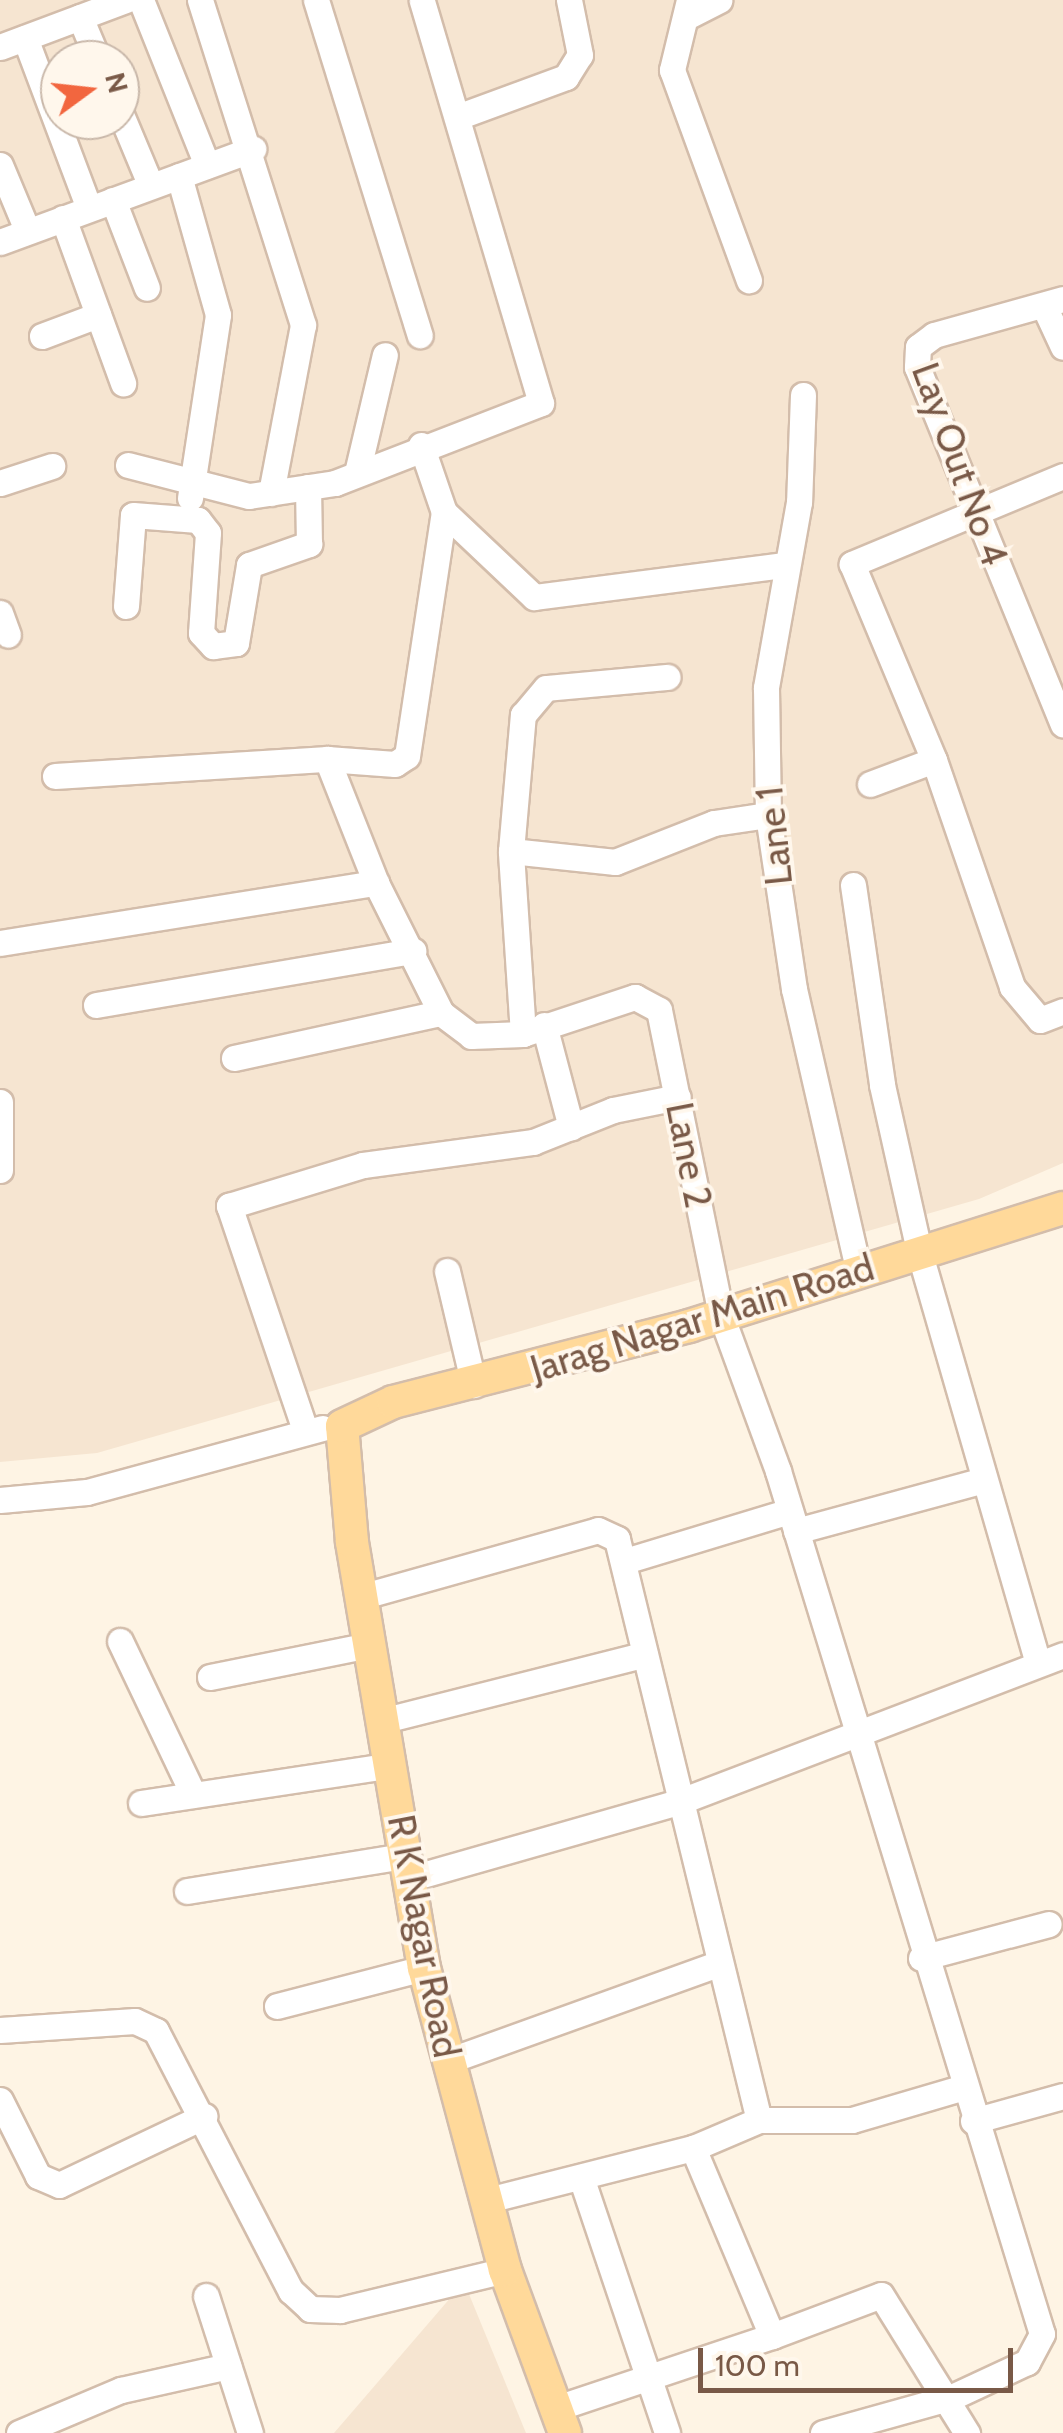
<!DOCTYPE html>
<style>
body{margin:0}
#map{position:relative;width:1063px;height:2433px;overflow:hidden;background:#fef4e4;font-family:Cabin,sans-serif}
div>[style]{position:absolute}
.residential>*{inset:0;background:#f6e5d1}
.roads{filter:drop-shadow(2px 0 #d3bdab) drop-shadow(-2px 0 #d3bdab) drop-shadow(0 2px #d3bdab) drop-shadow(0 -2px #d3bdab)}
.minor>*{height:25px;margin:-12.5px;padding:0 12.5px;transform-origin:12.5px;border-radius:12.5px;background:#fff}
.major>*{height:32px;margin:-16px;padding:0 16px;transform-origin:16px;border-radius:16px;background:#ffd99a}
span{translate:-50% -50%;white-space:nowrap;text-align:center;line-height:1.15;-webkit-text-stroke:8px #fff7ec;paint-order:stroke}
.street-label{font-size:38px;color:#795947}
.north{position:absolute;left:40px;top:40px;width:100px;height:100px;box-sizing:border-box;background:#fff7ec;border:2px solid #c9b8aa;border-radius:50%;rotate:75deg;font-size:28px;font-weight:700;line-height:40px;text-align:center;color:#795947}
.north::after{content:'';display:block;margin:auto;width:35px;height:45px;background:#f2663f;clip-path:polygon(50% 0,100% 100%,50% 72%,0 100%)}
.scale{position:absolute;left:698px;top:2348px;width:315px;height:45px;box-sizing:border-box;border:5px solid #795947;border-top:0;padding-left:12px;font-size:30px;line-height:35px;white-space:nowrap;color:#795947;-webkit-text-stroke:8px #fff7ec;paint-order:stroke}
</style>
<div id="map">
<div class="residential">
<div style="clip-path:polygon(evenodd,0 0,1063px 0,1063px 1163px,979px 1199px,97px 1453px,0 1462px,0 0,60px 60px,120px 60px,120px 120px,60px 120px,60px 60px)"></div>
<div style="clip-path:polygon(464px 2282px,526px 2433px,334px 2433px)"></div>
</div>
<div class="roads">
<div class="minor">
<div style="left:141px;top:0;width:178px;rotate:68.2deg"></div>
<div style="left:200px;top:0;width:341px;rotate:72.4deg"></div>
<div style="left:303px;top:325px;width:171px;rotate:100.8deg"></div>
<div style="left:316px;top:0;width:351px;rotate:72.8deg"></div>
<div style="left:689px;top:0;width:72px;rotate:103.7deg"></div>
<div style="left:672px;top:70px;width:224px;rotate:69.9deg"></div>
<div style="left:690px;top:15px;width:33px;rotate:-27deg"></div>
<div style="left:80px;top:17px;width:47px;rotate:67.3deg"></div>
<div style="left:25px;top:38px;width:182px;rotate:69.4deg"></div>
<div style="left:0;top:47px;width:134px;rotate:-20.5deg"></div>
<div style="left:120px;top:112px;width:80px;rotate:67.3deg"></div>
<div style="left:460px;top:116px;width:113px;rotate:-20.2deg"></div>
<div style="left:566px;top:77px;width:26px;rotate:-58deg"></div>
<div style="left:580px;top:55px;width:56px;rotate:-101.3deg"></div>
<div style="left:0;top:165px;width:70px;rotate:67.4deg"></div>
<div style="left:179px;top:176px;width:144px;rotate:74.3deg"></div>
<div style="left:218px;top:315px;width:185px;rotate:98.7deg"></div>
<div style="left:113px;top:200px;width:94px;rotate:68.9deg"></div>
<div style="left:63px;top:218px;width:176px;rotate:70deg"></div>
<div style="left:0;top:242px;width:270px;rotate:-20.2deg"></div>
<div style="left:1063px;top:299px;width:134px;rotate:164.4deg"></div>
<div style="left:934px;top:335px;width:20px;rotate:143deg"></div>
<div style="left:918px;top:347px;width:20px;rotate:93deg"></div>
<div style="left:917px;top:367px;width:386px;rotate:67.8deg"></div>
<div style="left:1044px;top:306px;width:45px;rotate:65.1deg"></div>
<div style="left:42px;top:336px;width:60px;rotate:-20.6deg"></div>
<div style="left:803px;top:395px;width:107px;rotate:92.1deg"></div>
<div style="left:799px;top:502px;width:189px;rotate:100.1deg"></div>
<div style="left:766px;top:688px;width:127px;rotate:89.1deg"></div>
<div style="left:768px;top:815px;width:176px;rotate:81.5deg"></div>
<div style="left:794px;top:989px;width:290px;rotate:77.1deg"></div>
<div style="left:421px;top:445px;width:71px;rotate:71.1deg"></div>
<div style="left:444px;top:512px;width:124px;rotate:43.4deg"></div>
<div style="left:534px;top:597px;width:252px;rotate:-7.3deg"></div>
<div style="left:128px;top:465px;width:125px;rotate:14.4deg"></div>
<div style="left:249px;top:496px;width:87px;rotate:-8.6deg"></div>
<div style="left:335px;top:483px;width:221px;rotate:-21.2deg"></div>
<div style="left:541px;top:403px;width:420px;rotate:-106.5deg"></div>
<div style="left:357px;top:473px;width:121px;rotate:-76.7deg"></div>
<div style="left:1063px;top:476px;width:229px;rotate:157.4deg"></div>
<div style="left:852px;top:564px;width:212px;rotate:67.3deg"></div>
<div style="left:934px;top:760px;width:240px;rotate:71deg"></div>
<div style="left:1012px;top:987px;width:43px;rotate:49.7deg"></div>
<div style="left:1040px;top:1020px;width:25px;rotate:-21deg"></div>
<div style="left:0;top:483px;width:55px;rotate:-18.1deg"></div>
<div style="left:126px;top:606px;width:91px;rotate:-85.6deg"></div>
<div style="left:133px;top:515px;width:65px;rotate:4.4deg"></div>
<div style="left:198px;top:520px;width:16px;rotate:52deg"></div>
<div style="left:208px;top:533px;width:100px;rotate:94deg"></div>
<div style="left:201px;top:633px;width:18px;rotate:47deg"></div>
<div style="left:213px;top:646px;width:23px;rotate:-7deg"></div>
<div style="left:236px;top:643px;width:79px;rotate:-80.5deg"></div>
<div style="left:249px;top:565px;width:64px;rotate:-19.3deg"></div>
<div style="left:309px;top:544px;width:57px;rotate:-91deg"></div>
<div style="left:0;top:613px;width:23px;rotate:70deg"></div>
<div style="left:327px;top:759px;width:68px;rotate:4.2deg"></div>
<div style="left:395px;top:764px;width:14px;rotate:-34deg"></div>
<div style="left:407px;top:756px;width:247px;rotate:-81.4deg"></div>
<div style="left:55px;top:776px;width:273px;rotate:-3.6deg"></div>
<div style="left:327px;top:759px;width:133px;rotate:68.4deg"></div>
<div style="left:870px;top:784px;width:68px;rotate:-20.6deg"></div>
<div style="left:511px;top:851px;width:105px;rotate:6deg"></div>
<div style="left:615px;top:862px;width:106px;rotate:-21.5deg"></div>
<div style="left:714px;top:823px;width:55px;rotate:-8.4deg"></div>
<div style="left:853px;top:885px;width:202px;rotate:81.7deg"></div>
<div style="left:882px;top:1085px;width:170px;rotate:77.4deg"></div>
<div style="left:919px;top:1251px;width:429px;rotate:73.9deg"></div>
<div style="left:0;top:943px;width:381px;rotate:-9.1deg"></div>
<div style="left:376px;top:883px;width:145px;rotate:63.4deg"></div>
<div style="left:441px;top:1013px;width:38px;rotate:37deg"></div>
<div style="left:471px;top:1036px;width:52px;rotate:-2.2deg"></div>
<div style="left:523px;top:1034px;width:118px;rotate:-18.3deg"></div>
<div style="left:635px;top:997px;width:27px;rotate:28deg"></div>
<div style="left:659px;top:1010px;width:311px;rotate:78.5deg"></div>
<div style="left:721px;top:1315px;width:166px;rotate:69.9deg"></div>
<div style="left:778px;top:1471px;width:902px;rotate:72.99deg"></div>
<div style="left:1042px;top:2334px;width:32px;rotate:118deg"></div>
<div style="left:1027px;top:2362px;width:83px;rotate:155deg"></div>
<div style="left:952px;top:2397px;width:134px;rotate:164.4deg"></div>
<div style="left:96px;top:1005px;width:322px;rotate:-9.7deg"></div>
<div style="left:544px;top:1025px;width:106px;rotate:75.2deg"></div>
<div style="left:523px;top:1034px;width:183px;rotate:-93.8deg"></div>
<div style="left:511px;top:851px;width:137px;rotate:-85deg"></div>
<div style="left:523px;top:715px;width:35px;rotate:-50deg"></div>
<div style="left:546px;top:688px;width:122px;rotate:-5.2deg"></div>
<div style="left:234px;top:1058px;width:212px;rotate:-12.3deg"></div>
<div style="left:0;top:1102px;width:68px;rotate:90deg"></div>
<div style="left:447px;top:1271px;width:117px;rotate:76.7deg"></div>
<div style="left:305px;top:1430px;width:237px;rotate:-108.7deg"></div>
<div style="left:229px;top:1206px;width:140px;rotate:-17deg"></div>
<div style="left:363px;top:1165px;width:172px;rotate:-7.7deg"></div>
<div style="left:533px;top:1142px;width:86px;rotate:-21.8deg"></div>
<div style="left:613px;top:1110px;width:66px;rotate:-11.3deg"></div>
<div style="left:0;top:1500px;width:87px;rotate:-5.3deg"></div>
<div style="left:87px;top:1492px;width:244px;rotate:-15.2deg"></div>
<div style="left:796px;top:1531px;width:195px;rotate:-15.2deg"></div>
<div style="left:625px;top:1561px;width:172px;rotate:-16.9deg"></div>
<div style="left:360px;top:1597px;width:247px;rotate:-15.7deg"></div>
<div style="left:598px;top:1530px;width:21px;rotate:25deg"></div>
<div style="left:617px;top:1539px;width:598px;rotate:76.27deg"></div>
<div style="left:759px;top:2120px;width:72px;rotate:157deg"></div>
<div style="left:693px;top:2148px;width:216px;rotate:165.8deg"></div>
<div style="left:120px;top:1641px;width:170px;rotate:64.5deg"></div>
<div style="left:210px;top:1677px;width:161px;rotate:-11.4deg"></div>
<div style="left:381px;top:1721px;width:272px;rotate:-14.2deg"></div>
<div style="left:141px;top:1803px;width:253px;rotate:-8.6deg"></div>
<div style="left:408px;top:1879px;width:284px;rotate:-15.9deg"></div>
<div style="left:681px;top:1801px;width:409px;rotate:-20.9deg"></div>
<div style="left:187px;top:1891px;width:220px;rotate:-9.2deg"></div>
<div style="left:921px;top:1958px;width:132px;rotate:-14.9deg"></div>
<div style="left:277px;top:2006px;width:152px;rotate:-14.5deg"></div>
<div style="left:0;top:2030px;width:135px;rotate:-3.8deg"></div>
<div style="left:135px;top:2021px;width:23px;rotate:25deg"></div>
<div style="left:156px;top:2031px;width:293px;rotate:62.6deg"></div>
<div style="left:291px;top:2291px;width:26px;rotate:43deg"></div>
<div style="left:310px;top:2309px;width:30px;rotate:2deg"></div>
<div style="left:340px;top:2310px;width:170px;rotate:-13.6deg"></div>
<div style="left:448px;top:2061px;width:286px;rotate:-19.8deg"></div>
<div style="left:0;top:2100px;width:85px;rotate:63.4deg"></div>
<div style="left:38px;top:2176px;width:23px;rotate:23deg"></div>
<div style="left:59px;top:2185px;width:161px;rotate:-25.4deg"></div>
<div style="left:759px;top:2120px;width:93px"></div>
<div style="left:852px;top:2120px;width:117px;rotate:-16.4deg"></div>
<div style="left:973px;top:2121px;width:93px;rotate:-15.5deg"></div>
<div style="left:581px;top:2177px;width:270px;rotate:71.4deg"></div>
<div style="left:206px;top:2296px;width:144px;rotate:72.2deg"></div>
<div style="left:772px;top:2336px;width:116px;rotate:-20.6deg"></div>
<div style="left:881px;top:2295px;width:163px;rotate:58.1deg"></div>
<div style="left:557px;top:2408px;width:227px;rotate:-18.5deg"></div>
<div style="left:772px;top:2336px;width:204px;rotate:-112.8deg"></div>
<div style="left:19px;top:2433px;width:111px;rotate:-22.9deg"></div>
<div style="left:121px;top:2390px;width:110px;rotate:-12.6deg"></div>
</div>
<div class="major">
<div style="left:565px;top:2433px;width:174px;rotate:-110.2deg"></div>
<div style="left:505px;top:2270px;width:313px;rotate:-105deg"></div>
<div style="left:424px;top:1968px;width:432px;rotate:-99.6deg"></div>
<div style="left:352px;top:1542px;width:116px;rotate:-94.9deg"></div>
<div style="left:342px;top:1426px;width:56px;rotate:-25.2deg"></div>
<div style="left:393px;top:1402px;width:306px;rotate:-14.4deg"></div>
<div style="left:689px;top:1326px;width:392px;rotate:-17.5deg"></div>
</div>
</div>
<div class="street-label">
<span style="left:960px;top:464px;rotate:70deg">Lay Out No 4</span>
<span style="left:774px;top:836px;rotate:-96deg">Lane 1</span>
<span style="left:689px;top:1155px;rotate:79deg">Lane 2</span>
<span style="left:702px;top:1318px;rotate:-17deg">Jarag Nagar Main Road</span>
<span style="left:424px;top:1936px;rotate:79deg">R K Nagar Road</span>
</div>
<div class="north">N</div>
<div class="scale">100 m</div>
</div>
